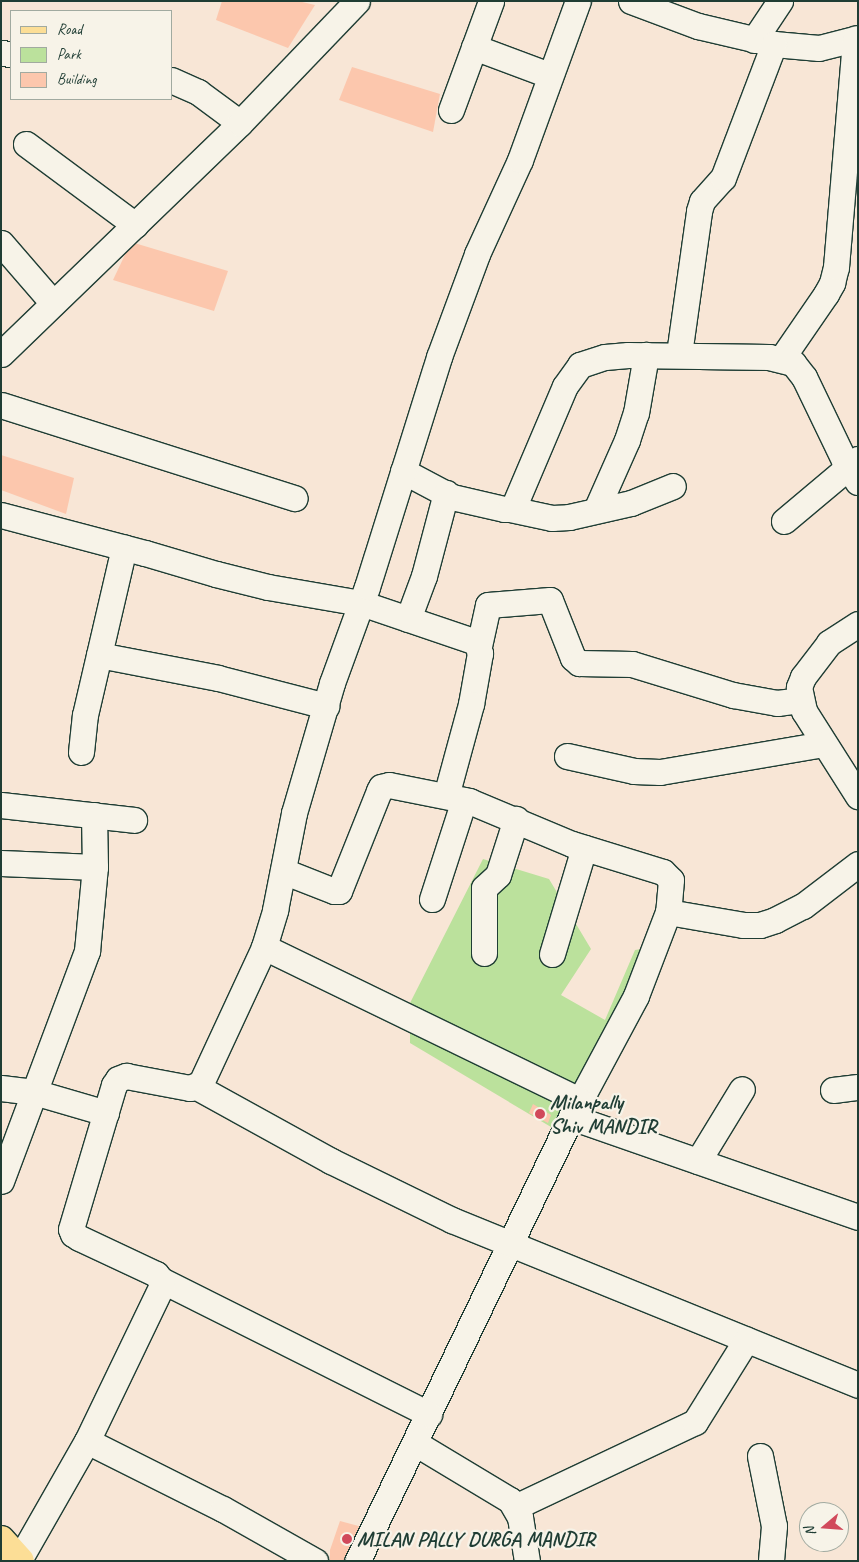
<!DOCTYPE html>
<style>
body{margin:0}
#map{position:relative;width:859px;height:1562px;overflow:hidden;background:#f8e6d6;font-family:Caveat,sans-serif}
div>[style]{position:absolute}
.green>*{inset:0;background:#bbe19c}
.building>*{inset:0;background:#fcc7ad}
.roads{filter:drop-shadow(1px 0 #1f3d34) drop-shadow(-1px 0 #1f3d34) drop-shadow(0 1px #1f3d34) drop-shadow(0 -1px #1f3d34)}
.minor>*{height:25px;margin:-12.5px;padding:0 12.5px;transform-origin:12.5px;border-radius:12.5px;background:#f7f3e8}
.major>*{height:28px;margin:-14px;padding:0 14px;transform-origin:14px;border-radius:14px;background:#fcde96}
.dots>*{width:14px;height:14px;translate:-50% -50%;box-sizing:border-box;border:2px solid #f7f3e8;border-radius:50%}
span{translate:-50% -50%;white-space:nowrap;text-align:center;line-height:1.15;-webkit-text-stroke:4.5px #f7f3e8;paint-order:stroke}
.poi-label{font-size:21px;color:#1f3d34;font-weight:700}
.left{translate:0 -50%;text-align:left}
.frame{position:absolute;inset:0;border:2px solid #1f3d34;pointer-events:none}
.legend{position:absolute;left:10px;top:10px;width:162px;height:90px;box-sizing:border-box;background:#f7f3e8;border:1px solid #a1aaa0;margin:0;padding:6px 9px;list-style:none;font-size:15px;color:#1f3d34}
.legend li{display:flex;align-items:center;gap:10px;height:25px}
.legend b{width:25px;border:1px solid #a1aaa0}
.north{position:absolute;left:799px;top:1502px;width:50px;height:50px;box-sizing:border-box;background:#f7f3e8;border:1px solid #a1aaa0;border-radius:50%;rotate:252deg;font-size:14px;font-weight:700;line-height:20px;text-align:center;color:#1f3d34}
.north::after{content:'';display:block;margin:auto;width:18px;height:22px;background:#d1495b;clip-path:polygon(50% 0,100% 100%,50% 72%,0 100%)}
</style>
<div id="map">
<div class="green">
<div style="clip-path:polygon(483px 859px,549px 879px,591px 949px,561px 995px,605px 1020px,635px 950px,654px 947px,636px 996px,627px 1030px,564px 1116px,558px 1119px,551px 1127px,410px 1043px,410px 1003px)"></div>
</div>
<div class="building">
<div style="clip-path:polygon(222px 1px,298px 1px,315px 5px,288px 48px,216px 20px)"></div>
<div style="clip-path:polygon(352px 67px,440px 94px,433px 132px,339px 100px)"></div>
<div style="clip-path:polygon(131px 242px,228px 271px,214px 311px,113px 280px)"></div>
<div style="clip-path:polygon(1px 455px,74px 478px,66px 514px,1px 490px)"></div>
<div style="clip-path:polygon(533px 1104px,551px 1115px,548px 1123px,529px 1113px)"></div>
<div style="clip-path:polygon(340px 1521px,366px 1528px,351px 1561px,330px 1561px,330px 1550px)"></div>
</div>
<div class="roads">
<div class="minor">
<div style="left:631px;top:1px;width:72px;rotate:20.5deg"></div>
<div style="left:698px;top:26px;width:78px;rotate:13.3deg"></div>
<div style="left:774px;top:44px;width:45px;rotate:5.1deg"></div>
<div style="left:819px;top:48px;width:40px;rotate:-14.4deg"></div>
<div style="left:754px;top:40px;width:47px;rotate:-56.3deg"></div>
<div style="left:474px;top:47px;width:80px;rotate:20.5deg"></div>
<div style="left:1px;top:53px;width:10px;rotate:6deg"></div>
<div style="left:171px;top:80px;width:30px;rotate:24deg"></div>
<div style="left:198px;top:92px;width:52px;rotate:36.4deg"></div>
<div style="left:451px;top:110px;width:116px;rotate:-69.8deg"></div>
<div style="left:26px;top:144px;width:136px;rotate:36.6deg"></div>
<div style="left:1px;top:243px;width:79px;rotate:49.1deg"></div>
<div style="left:1px;top:354px;width:332px;rotate:-44deg"></div>
<div style="left:240px;top:123px;width:169px;rotate:-46.2deg"></div>
<div style="left:679px;top:354px;width:144px;rotate:-82deg"></div>
<div style="left:699px;top:211px;width:10px;rotate:-73deg"></div>
<div style="left:702px;top:201px;width:31px;rotate:-48deg"></div>
<div style="left:723px;top:178px;width:143px;rotate:-69.2deg"></div>
<div style="left:782px;top:358px;width:78px;rotate:-55.5deg"></div>
<div style="left:826px;top:294px;width:13px;rotate:-61deg"></div>
<div style="left:832px;top:283px;width:16px;rotate:-76deg"></div>
<div style="left:836px;top:267px;width:229px;rotate:-85.2deg"></div>
<div style="left:1px;top:405px;width:308px;rotate:17.6deg"></div>
<div style="left:403px;top:471px;width:55px;rotate:28deg"></div>
<div style="left:452px;top:497px;width:53px;rotate:13deg"></div>
<div style="left:504px;top:509px;width:6px"></div>
<div style="left:510px;top:509px;width:5px;rotate:-37deg"></div>
<div style="left:514px;top:506px;width:130px;rotate:-67deg"></div>
<div style="left:565px;top:386px;width:26px;rotate:-54deg"></div>
<div style="left:580px;top:365px;width:26px;rotate:-18deg"></div>
<div style="left:605px;top:357px;width:23px;rotate:-5deg"></div>
<div style="left:628px;top:355px;width:141px;rotate:0.8deg"></div>
<div style="left:769px;top:357px;width:25px;rotate:14deg"></div>
<div style="left:793px;top:363px;width:18px;rotate:52deg"></div>
<div style="left:804px;top:377px;width:92px;rotate:64.3deg"></div>
<div style="left:844px;top:460px;width:26px;rotate:58deg"></div>
<div style="left:510px;top:509px;width:43px;rotate:12.1deg"></div>
<div style="left:552px;top:518px;width:17px;rotate:-3deg"></div>
<div style="left:569px;top:517px;width:64px;rotate:-12.7deg"></div>
<div style="left:631px;top:503px;width:45px;rotate:-22deg"></div>
<div style="left:596px;top:510px;width:77px;rotate:-66.1deg"></div>
<div style="left:627px;top:440px;width:28px;rotate:-72deg"></div>
<div style="left:636px;top:413px;width:59px;rotate:-80.2deg"></div>
<div style="left:1px;top:515px;width:149px;rotate:14.8deg"></div>
<div style="left:145px;top:553px;width:74px;rotate:16.5deg"></div>
<div style="left:216px;top:574px;width:54px;rotate:14deg"></div>
<div style="left:268px;top:587px;width:94px;rotate:9.8deg"></div>
<div style="left:361px;top:603px;width:121px;rotate:18.7deg"></div>
<div style="left:476px;top:642px;width:12px;rotate:70deg"></div>
<div style="left:480px;top:653px;width:52px;rotate:100deg"></div>
<div style="left:471px;top:704px;width:95px;rotate:105.2deg"></div>
<div style="left:784px;top:521px;width:97px;rotate:-40deg"></div>
<div style="left:408px;top:619px;width:46px;rotate:-69.6deg"></div>
<div style="left:424px;top:576px;width:86px;rotate:-75.2deg"></div>
<div style="left:858px;top:624px;width:35px;rotate:147deg"></div>
<div style="left:829px;top:643px;width:43px;rotate:127.4deg"></div>
<div style="left:803px;top:677px;width:11px;rotate:112deg"></div>
<div style="left:799px;top:687px;width:25px;rotate:78deg"></div>
<div style="left:804px;top:711px;width:101px;rotate:57.6deg"></div>
<div style="left:479px;top:646px;width:42px;rotate:-77.6deg"></div>
<div style="left:488px;top:605px;width:62px;rotate:-4.6deg"></div>
<div style="left:550px;top:600px;width:62px;rotate:68.4deg"></div>
<div style="left:573px;top:658px;width:8px;rotate:40deg"></div>
<div style="left:579px;top:663px;width:53px;rotate:1.1deg"></div>
<div style="left:632px;top:664px;width:106px;rotate:17.1deg"></div>
<div style="left:733px;top:695px;width:45px;rotate:10.3deg"></div>
<div style="left:777px;top:703px;width:23px;rotate:-7deg"></div>
<div style="left:99px;top:655px;width:121px;rotate:10.9deg"></div>
<div style="left:218px;top:678px;width:112px;rotate:14.5deg"></div>
<div style="left:81px;top:752px;width:37px;rotate:-84deg"></div>
<div style="left:85px;top:715px;width:172px;rotate:-76.9deg"></div>
<div style="left:567px;top:756px;width:69px;rotate:12.6deg"></div>
<div style="left:634px;top:771px;width:26px;rotate:2deg"></div>
<div style="left:660px;top:772px;width:166px;rotate:-9.7deg"></div>
<div style="left:1px;top:805px;width:134px;rotate:6.4deg"></div>
<div style="left:1px;top:863px;width:94px;rotate:2.4deg"></div>
<div style="left:283px;top:871px;width:55px;rotate:21.4deg"></div>
<div style="left:334px;top:891px;width:5px"></div>
<div style="left:339px;top:891px;width:108px;rotate:-68.2deg"></div>
<div style="left:379px;top:791px;width:4px;rotate:-63deg"></div>
<div style="left:381px;top:787px;width:8px;rotate:-14deg"></div>
<div style="left:389px;top:785px;width:82px;rotate:11.3deg"></div>
<div style="left:469px;top:801px;width:112px;rotate:22.7deg"></div>
<div style="left:572px;top:844px;width:95px;rotate:17.1deg"></div>
<div style="left:663px;top:872px;width:11px;rotate:45deg"></div>
<div style="left:671px;top:880px;width:32px;rotate:95deg"></div>
<div style="left:668px;top:912px;width:90px;rotate:110.9deg"></div>
<div style="left:636px;top:996px;width:137px;rotate:118.2deg"></div>
<div style="left:571px;top:1117px;width:493px;rotate:115.7deg"></div>
<div style="left:432px;top:899px;width:104px;rotate:-72.1deg"></div>
<div style="left:668px;top:912px;width:76px;rotate:9.8deg"></div>
<div style="left:743px;top:925px;width:17px"></div>
<div style="left:760px;top:925px;width:16px;rotate:-18deg"></div>
<div style="left:775px;top:920px;width:31px;rotate:-27deg"></div>
<div style="left:803px;top:906px;width:69px;rotate:-37.4deg"></div>
<div style="left:264px;top:947px;width:350px;rotate:25.9deg"></div>
<div style="left:484px;top:953px;width:65px;rotate:-90deg"></div>
<div style="left:484px;top:888px;width:19px;rotate:-43deg"></div>
<div style="left:498px;top:875px;width:59px;rotate:-72.2deg"></div>
<div style="left:552px;top:954px;width:111px;rotate:-73.2deg"></div>
<div style="left:197px;top:1087px;width:153px;rotate:28.9deg"></div>
<div style="left:331px;top:1161px;width:135px;rotate:26deg"></div>
<div style="left:452px;top:1220px;width:438px;rotate:22.1deg"></div>
<div style="left:1px;top:1088px;width:33px;rotate:7deg"></div>
<div style="left:34px;top:1092px;width:75px;rotate:16.3deg"></div>
<div style="left:833px;top:1090px;width:25px;rotate:-7deg"></div>
<div style="left:571px;top:1117px;width:304px;rotate:19.2deg"></div>
<div style="left:698px;top:1161px;width:84px;rotate:-58.6deg"></div>
<div style="left:1px;top:1181px;width:246px;rotate:-69.5deg"></div>
<div style="left:87px;top:951px;width:84px;rotate:-84.6deg"></div>
<div style="left:95px;top:867px;width:52px;rotate:-91.1deg"></div>
<div style="left:161px;top:1280px;width:300px;rotate:26.6deg"></div>
<div style="left:87px;top:1441px;width:152px;rotate:26.6deg"></div>
<div style="left:223px;top:1509px;width:106px;rotate:29.5deg"></div>
<div style="left:415px;top:1443px;width:111px;rotate:31deg"></div>
<div style="left:510px;top:1500px;width:20px;rotate:60deg"></div>
<div style="left:520px;top:1517px;width:45px;rotate:81deg"></div>
<div style="left:760px;top:1456px;width:71px;rotate:78.7deg"></div>
<div style="left:774px;top:1526px;width:35px;rotate:95deg"></div>
<div style="left:515px;top:1507px;width:199px;rotate:-25.3deg"></div>
<div style="left:695px;top:1422px;width:97px;rotate:-58.1deg"></div>
<div style="left:19px;top:1560px;width:137px;rotate:-60.3deg"></div>
<div style="left:87px;top:1441px;width:173px;rotate:-64.3deg"></div>
<div style="left:162px;top:1285px;width:5px;rotate:-101deg"></div>
<div style="left:161px;top:1280px;width:8px;rotate:-130deg"></div>
<div style="left:156px;top:1274px;width:85px;rotate:-154.9deg"></div>
<div style="left:79px;top:1238px;width:7px;rotate:-146deg"></div>
<div style="left:73px;top:1234px;width:5px;rotate:-112deg"></div>
<div style="left:71px;top:1229px;width:150px;rotate:-73.4deg"></div>
<div style="left:114px;top:1085px;width:7px;rotate:-56deg"></div>
<div style="left:118px;top:1079px;width:9px;rotate:-21deg"></div>
<div style="left:126px;top:1076px;width:65px;rotate:10.6deg"></div>
<div style="left:190px;top:1088px;width:12px;rotate:-24deg"></div>
<div style="left:201px;top:1083px;width:150px;rotate:-65.1deg"></div>
<div style="left:264px;top:947px;width:39px;rotate:-73deg"></div>
<div style="left:275px;top:910px;width:99px;rotate:-78.9deg"></div>
<div style="left:294px;top:813px;width:135px;rotate:-73.7deg"></div>
<div style="left:332px;top:683px;width:102px;rotate:-70deg"></div>
<div style="left:367px;top:587px;width:241px;rotate:-72.6deg"></div>
<div style="left:439px;top:357px;width:110px;rotate:-69.7deg"></div>
<div style="left:477px;top:254px;width:103px;rotate:-65.4deg"></div>
<div style="left:520px;top:160px;width:169px;rotate:-70deg"></div>
</div>
<div class="major">
<div style="left:1px;top:1540px;width:28px;rotate:48deg"></div>
</div>
</div>
<div class="dots">
<div style="left:540px;top:1114px;background:#d1495b"></div>
<div style="left:347px;top:1539px;background:#d1495b"></div>
</div>
<div class="poi-label">
<span class="left" style="left:550px;top:1114px">Milanpally<br>Shiv MANDIR</span>
<span class="left" style="left:357px;top:1539px">MILAN PALLY DURGA MANDIR</span>
</div>
<div class="frame"></div>
<ul class="legend">
<li><b style="height:6px;background:#fcde96"></b>Road</li>
<li><b style="height:14px;background:#bbe19c"></b>Park</li>
<li><b style="height:14px;background:#fcc7ad"></b>Building</li>
</ul>
<div class="north">N</div>
</div>
